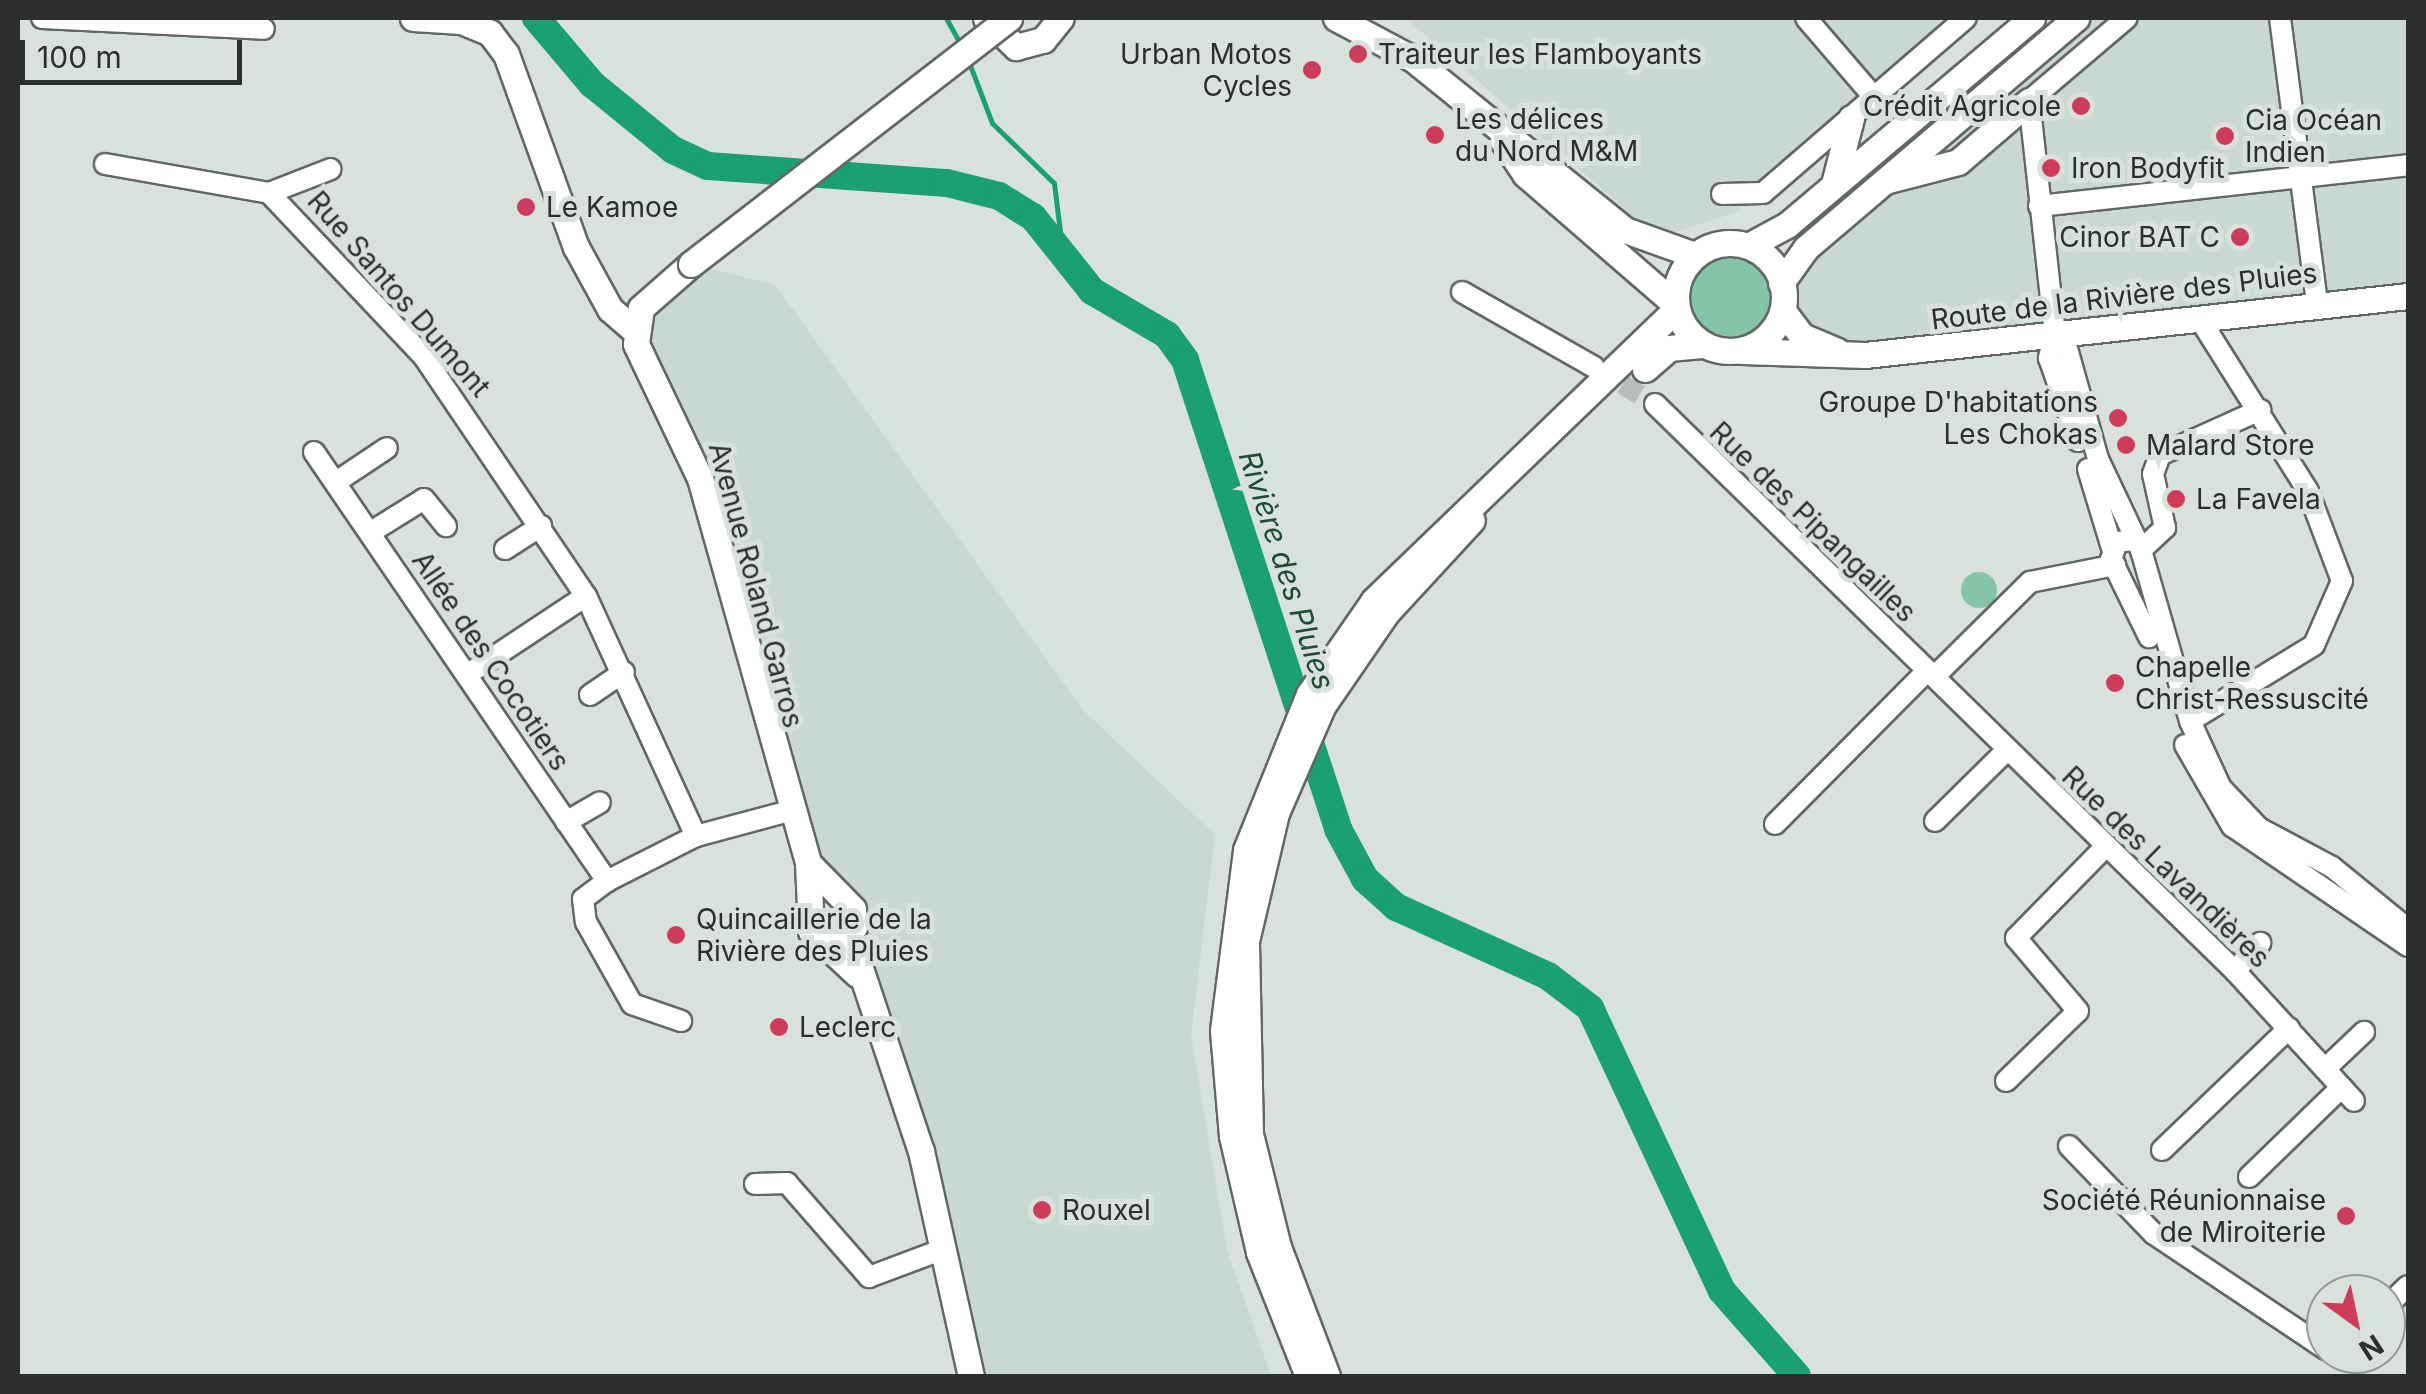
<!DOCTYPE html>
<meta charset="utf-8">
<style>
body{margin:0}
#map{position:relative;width:2426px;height:1394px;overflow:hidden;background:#d9e1dd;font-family:Inter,sans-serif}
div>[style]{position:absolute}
.built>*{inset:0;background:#c9d8d0}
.green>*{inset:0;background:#85c5a7}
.round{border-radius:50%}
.stream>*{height:5px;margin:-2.5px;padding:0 2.5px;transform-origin:2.5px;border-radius:2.5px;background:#1aa072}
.river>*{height:28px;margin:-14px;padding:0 14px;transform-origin:14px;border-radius:14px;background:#1aa072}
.minor-tunnel>*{height:20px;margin-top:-10px;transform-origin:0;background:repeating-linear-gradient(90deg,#b6bdba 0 20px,transparent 0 30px)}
.roads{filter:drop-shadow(2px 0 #616864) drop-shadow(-2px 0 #616864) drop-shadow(0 2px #616864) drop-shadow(0 -2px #616864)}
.minor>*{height:20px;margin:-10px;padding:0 10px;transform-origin:10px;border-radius:10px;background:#fff}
.major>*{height:25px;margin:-12.5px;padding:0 12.5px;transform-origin:12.5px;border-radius:12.5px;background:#fff}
.major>.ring{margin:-12.5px;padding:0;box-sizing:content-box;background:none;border:25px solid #fff;border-radius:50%}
.bridges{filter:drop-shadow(2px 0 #616864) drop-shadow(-2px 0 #616864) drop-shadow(0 2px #616864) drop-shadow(0 -2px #616864)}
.major-bridge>*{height:25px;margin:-12.5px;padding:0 12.5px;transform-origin:12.5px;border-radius:12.5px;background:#fff}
.dots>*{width:28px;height:28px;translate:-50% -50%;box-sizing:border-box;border:5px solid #d9e1dd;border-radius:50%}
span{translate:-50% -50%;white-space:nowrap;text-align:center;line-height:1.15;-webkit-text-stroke:10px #d9e1dd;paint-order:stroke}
.poi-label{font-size:28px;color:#2c2f2d}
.right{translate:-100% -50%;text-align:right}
.left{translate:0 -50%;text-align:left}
.street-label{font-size:28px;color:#2c2f2d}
.water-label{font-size:30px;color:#1b4c38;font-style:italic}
.frame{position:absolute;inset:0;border:20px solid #2c2f2d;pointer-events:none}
.north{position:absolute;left:2306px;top:1274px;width:100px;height:100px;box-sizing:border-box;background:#d9e1dd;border:2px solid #949a97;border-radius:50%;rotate:147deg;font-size:28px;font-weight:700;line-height:40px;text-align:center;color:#2c2f2d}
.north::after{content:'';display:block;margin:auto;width:35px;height:45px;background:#cd3d5a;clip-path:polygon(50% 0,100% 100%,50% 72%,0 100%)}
.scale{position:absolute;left:20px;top:40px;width:222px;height:45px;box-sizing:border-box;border:5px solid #2c2f2d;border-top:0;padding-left:12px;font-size:30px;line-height:35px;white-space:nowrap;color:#2c2f2d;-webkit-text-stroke:8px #d9e1dd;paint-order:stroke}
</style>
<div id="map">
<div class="built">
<div style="clip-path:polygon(1406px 18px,1947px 18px,1734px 213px,1670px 234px,1651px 232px)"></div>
<div style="clip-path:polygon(2076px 18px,2408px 18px,2408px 296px,1847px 355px,1783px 311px,1781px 283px)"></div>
<div style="clip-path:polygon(691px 264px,775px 285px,1083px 710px,1215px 835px,1191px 1035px,1227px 1250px,1271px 1376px,971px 1376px,854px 927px,827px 897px,818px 901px,707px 503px,640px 357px,641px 308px)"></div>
</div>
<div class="green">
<div class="round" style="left:1687px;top:254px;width:86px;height:86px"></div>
<div class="round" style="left:1961px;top:572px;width:36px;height:36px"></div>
</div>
<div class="stream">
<div style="left:946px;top:18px;width:31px;rotate:61deg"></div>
<div style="left:968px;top:60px;width:67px;rotate:69.1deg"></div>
<div style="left:992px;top:123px;width:86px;rotate:44.1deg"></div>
<div style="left:1054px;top:183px;width:83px;rotate:83deg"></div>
</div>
<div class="river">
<div style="left:536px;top:18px;width:87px;rotate:49.7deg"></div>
<div style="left:592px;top:84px;width:104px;rotate:39.2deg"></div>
<div style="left:673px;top:150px;width:38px;rotate:25deg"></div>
<div style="left:708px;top:166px;width:240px;rotate:4.1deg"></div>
<div style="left:947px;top:183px;width:54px;rotate:14deg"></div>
<div style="left:999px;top:196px;width:40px;rotate:32deg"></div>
<div style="left:1033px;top:217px;width:95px;rotate:51.4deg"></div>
<div style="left:1092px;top:291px;width:87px;rotate:30.4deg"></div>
<div style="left:1167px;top:335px;width:31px;rotate:54deg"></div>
<div style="left:1185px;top:360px;width:493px;rotate:71.9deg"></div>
<div style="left:1338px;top:829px;width:57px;rotate:61.6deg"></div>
<div style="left:1365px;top:879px;width:42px;rotate:42.1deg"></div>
<div style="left:1396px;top:907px;width:167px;rotate:24.4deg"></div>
<div style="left:1548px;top:976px;width:53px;rotate:37.3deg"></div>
<div style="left:1590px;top:1008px;width:312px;rotate:65deg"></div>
<div style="left:1722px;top:1291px;width:113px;rotate:48.6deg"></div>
</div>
<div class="minor-tunnel">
<div style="left:1597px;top:369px;width:68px;rotate:31.1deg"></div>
</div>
<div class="roads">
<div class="minor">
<div style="left:42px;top:18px;width:222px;rotate:2.8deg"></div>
<div style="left:1806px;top:18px;width:104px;rotate:49.3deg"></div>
<div style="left:2280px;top:18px;width:288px;rotate:82.6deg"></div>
<div style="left:105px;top:164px;width:167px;rotate:10deg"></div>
<div style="left:269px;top:193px;width:226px;rotate:46.6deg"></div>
<div style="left:424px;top:357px;width:289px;rotate:55.9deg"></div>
<div style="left:586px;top:596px;width:264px;rotate:65.4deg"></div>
<div style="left:269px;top:193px;width:66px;rotate:-21.2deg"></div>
<div style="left:1722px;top:194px;width:41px;rotate:-1.4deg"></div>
<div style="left:1763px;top:193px;width:268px;rotate:-40.8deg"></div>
<div style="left:2039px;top:206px;width:371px;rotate:-6.3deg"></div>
<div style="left:1462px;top:292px;width:152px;rotate:29.6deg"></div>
<div style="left:2055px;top:335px;width:15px;rotate:42deg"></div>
<div style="left:2066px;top:345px;width:118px;rotate:74.3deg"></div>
<div style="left:2098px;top:459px;width:101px;rotate:64.7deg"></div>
<div style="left:2141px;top:550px;width:178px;rotate:74deg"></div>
<div style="left:2190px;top:721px;width:74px;rotate:65.2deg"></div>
<div style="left:2221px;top:788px;width:55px;rotate:46.5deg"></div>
<div style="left:2259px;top:828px;width:83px;rotate:28.1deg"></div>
<div style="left:2332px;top:867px;width:98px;rotate:39.2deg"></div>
<div style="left:2055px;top:335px;width:235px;rotate:-96.3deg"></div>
<div style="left:2029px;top:101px;width:128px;rotate:-40.3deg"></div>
<div style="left:2055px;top:335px;width:24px;rotate:105deg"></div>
<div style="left:2049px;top:358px;width:88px;rotate:70.7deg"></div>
<div style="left:1655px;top:404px;width:811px;rotate:44.35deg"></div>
<div style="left:2235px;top:971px;width:176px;rotate:47.5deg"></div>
<div style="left:314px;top:452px;width:520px;rotate:55.67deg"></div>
<div style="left:607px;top:881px;width:100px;rotate:-26.8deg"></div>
<div style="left:696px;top:836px;width:96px;rotate:-15deg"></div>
<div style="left:2088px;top:469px;width:83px;rotate:73.1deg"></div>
<div style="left:336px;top:482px;width:61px;rotate:-33.7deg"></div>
<div style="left:371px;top:532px;width:62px;rotate:-31.9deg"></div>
<div style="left:424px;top:499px;width:35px;rotate:51deg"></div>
<div style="left:2132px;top:540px;width:15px;rotate:172deg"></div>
<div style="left:2117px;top:542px;width:18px;rotate:109deg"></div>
<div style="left:2111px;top:559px;width:87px;rotate:64deg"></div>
<div style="left:505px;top:549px;width:43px;rotate:-32.6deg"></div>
<div style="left:2141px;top:550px;width:33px;rotate:-43deg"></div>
<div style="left:2165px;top:528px;width:55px;rotate:-102.5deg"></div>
<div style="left:2153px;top:474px;width:20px;rotate:-70deg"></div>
<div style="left:2160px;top:455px;width:110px;rotate:-24.2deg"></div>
<div style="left:468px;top:674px;width:141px;rotate:-33.5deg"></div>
<div style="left:1935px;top:676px;width:134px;rotate:-44.7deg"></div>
<div style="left:2030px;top:582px;width:87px;rotate:-11.3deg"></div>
<div style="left:590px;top:695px;width:41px;rotate:-34.1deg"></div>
<div style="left:2190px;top:721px;width:145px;rotate:-31.5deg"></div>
<div style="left:2314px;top:645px;width:70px;rotate:-66.4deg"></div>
<div style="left:2342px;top:581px;width:96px;rotate:-110.7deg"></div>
<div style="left:2308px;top:491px;width:204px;rotate:-122.2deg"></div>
<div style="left:2185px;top:745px;width:94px;rotate:59.9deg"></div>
<div style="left:2232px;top:826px;width:213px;rotate:34.3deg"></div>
<div style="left:1935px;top:821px;width:101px;rotate:-44.6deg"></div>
<div style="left:566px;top:822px;width:39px;rotate:-30deg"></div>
<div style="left:1775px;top:824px;width:216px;rotate:-45.2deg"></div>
<div style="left:607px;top:881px;width:30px;rotate:143deg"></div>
<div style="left:583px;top:899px;width:23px;rotate:83deg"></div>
<div style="left:586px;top:922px;width:94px;rotate:60.7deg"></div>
<div style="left:632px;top:1004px;width:52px;rotate:19.1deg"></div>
<div style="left:2235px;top:971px;width:38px;rotate:-48deg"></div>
<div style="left:2325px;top:1069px;width:54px;rotate:-43.5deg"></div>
<div style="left:2006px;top:1081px;width:100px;rotate:-44.2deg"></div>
<div style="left:2078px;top:1011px;width:96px;rotate:-130.3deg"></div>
<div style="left:2016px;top:938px;width:127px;rotate:-45.6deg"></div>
<div style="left:2069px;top:1146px;width:122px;rotate:46deg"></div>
<div style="left:2154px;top:1234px;width:207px;rotate:33.8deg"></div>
<div style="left:2162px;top:1150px;width:176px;rotate:-43.8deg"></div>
<div style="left:2249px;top:1177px;width:129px;rotate:-44.1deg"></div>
<div style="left:755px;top:1184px;width:32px;rotate:-2deg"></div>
<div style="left:787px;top:1183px;width:125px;rotate:48.9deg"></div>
<div style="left:869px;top:1277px;width:80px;rotate:-20.5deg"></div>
<div style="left:2386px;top:1307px;width:30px;rotate:-44deg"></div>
</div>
<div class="major">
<div style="left:413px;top:18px;width:48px;rotate:3.6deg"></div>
<div style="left:461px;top:21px;width:31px;rotate:22deg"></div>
<div style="left:490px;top:33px;width:26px;rotate:53deg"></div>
<div style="left:506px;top:54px;width:205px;rotate:70.1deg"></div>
<div style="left:576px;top:247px;width:71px;rotate:61.3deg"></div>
<div style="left:610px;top:309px;width:32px;rotate:41deg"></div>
<div style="left:986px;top:18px;width:42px;rotate:44deg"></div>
<div style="left:1016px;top:47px;width:28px;rotate:-15deg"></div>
<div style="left:1043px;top:40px;width:28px;rotate:-51deg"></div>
<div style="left:1336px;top:18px;width:87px;rotate:28deg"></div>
<div style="left:1413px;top:59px;width:272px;rotate:38.9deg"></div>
<div style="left:1625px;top:230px;width:74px;rotate:19.7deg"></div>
<div style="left:1503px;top:141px;width:40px;rotate:56deg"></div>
<div style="left:1525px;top:174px;width:198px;rotate:40.9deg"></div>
<div style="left:1835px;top:180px;width:64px;rotate:-75.5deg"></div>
<div style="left:1885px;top:181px;width:75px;rotate:-14.6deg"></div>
<div style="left:1958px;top:162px;width:94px;rotate:-40.7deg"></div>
<div class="ring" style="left:1676px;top:243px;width:83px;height:83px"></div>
<div style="left:1750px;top:245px;width:42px;rotate:-28.4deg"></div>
<div style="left:1787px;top:225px;width:321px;rotate:-40.2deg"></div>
<div style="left:691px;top:264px;width:67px;rotate:138.7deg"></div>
<div style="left:641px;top:308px;width:36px;rotate:98deg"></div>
<div style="left:636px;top:344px;width:148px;rotate:64.5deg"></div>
<div style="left:700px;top:478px;width:400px;rotate:74.3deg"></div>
<div style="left:808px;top:863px;width:68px;rotate:87.5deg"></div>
<div style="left:811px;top:931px;width:63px;rotate:43.1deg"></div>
<div style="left:1781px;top:283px;width:43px;rotate:-54.5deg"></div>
<div style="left:1806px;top:248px;width:355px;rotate:-40.4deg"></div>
<div style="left:1783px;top:311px;width:31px;rotate:53deg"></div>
<div style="left:1802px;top:336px;width:38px;rotate:23deg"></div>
<div style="left:1742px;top:351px;width:123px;rotate:1.9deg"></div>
<div style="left:1865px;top:355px;width:546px;rotate:-6.2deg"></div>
<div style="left:1645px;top:369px;width:32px;rotate:-41deg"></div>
<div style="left:1669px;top:348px;width:33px;rotate:-5deg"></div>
<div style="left:808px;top:863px;width:64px;rotate:45.6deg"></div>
<div style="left:853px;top:909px;width:18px;rotate:87deg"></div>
<div style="left:854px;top:927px;width:24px;rotate:142deg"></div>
<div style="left:849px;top:935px;width:228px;rotate:71.6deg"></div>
<div style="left:921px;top:1151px;width:230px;rotate:77.5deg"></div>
<div style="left:1308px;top:1376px;width:133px;rotate:-111.6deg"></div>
<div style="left:1259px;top:1252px;width:119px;rotate:-103.1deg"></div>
<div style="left:1232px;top:1136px;width:106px;rotate:-94.9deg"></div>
<div style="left:1223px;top:1030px;width:181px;rotate:-82.7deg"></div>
<div style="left:1246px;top:850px;width:168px;rotate:-68deg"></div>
<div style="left:1309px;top:694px;width:114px;rotate:-55.3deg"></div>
<div style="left:1374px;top:600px;width:419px;rotate:-43.9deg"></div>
<div style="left:1327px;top:1376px;width:138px;rotate:-110.8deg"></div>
<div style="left:1278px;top:1247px;width:116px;rotate:-103.9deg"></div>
<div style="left:1250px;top:1134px;width:193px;rotate:-91.2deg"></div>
<div style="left:1246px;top:941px;width:131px;rotate:-76.8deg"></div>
<div style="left:1276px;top:813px;width:118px;rotate:-66.5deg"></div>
<div style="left:1323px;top:705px;width:113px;rotate:-55.5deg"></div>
<div style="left:1387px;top:612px;width:125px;rotate:-47.3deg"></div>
</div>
</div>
<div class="bridges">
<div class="major-bridge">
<div style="left:691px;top:264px;width:402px;rotate:-37.7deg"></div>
</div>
</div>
<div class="dots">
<div style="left:1358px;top:54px;background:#cd3d5a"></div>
<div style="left:1312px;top:70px;background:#cd3d5a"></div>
<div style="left:2081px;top:106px;background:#cd3d5a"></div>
<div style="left:1435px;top:135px;background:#cd3d5a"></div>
<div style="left:2225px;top:136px;background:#cd3d5a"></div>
<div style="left:2051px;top:168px;background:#cd3d5a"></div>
<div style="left:526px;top:207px;background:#cd3d5a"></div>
<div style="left:2240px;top:237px;background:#cd3d5a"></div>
<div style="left:2118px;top:418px;background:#cd3d5a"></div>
<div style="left:2126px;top:445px;background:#cd3d5a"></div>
<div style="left:2176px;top:499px;background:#cd3d5a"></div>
<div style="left:2115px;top:683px;background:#cd3d5a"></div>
<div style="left:676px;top:935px;background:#cd3d5a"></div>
<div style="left:779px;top:1027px;background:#cd3d5a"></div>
<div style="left:1042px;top:1210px;background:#cd3d5a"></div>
<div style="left:2346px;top:1216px;background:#cd3d5a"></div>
</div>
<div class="poi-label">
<span class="right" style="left:1292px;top:70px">Urban Motos<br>Cycles</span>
<span class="left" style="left:1378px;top:54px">Traiteur les Flamboyants</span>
<span class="right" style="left:2061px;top:106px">Crédit Agricole</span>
<span class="left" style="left:1455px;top:135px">Les délices<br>du Nord M&amp;M</span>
<span class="left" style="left:2245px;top:136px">Cia Océan<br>Indien</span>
<span class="left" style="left:2071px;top:168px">Iron Bodyfit</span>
<span class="left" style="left:546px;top:207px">Le Kamoe</span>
<span class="right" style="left:2220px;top:237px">Cinor BAT C</span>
<span class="right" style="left:2098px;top:418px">Groupe D'habitations<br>Les Chokas</span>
<span class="left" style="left:2146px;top:445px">Malard Store</span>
<span class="left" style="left:2196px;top:499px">La Favela</span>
<span class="left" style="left:2135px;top:683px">Chapelle<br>Christ-Ressuscité</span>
<span class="left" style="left:696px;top:935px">Quincaillerie de la<br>Rivière des Pluies</span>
<span class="left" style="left:799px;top:1027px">Leclerc</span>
<span class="right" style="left:2326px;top:1216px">Société Réunionnaise<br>de Miroiterie</span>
<span class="left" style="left:1062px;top:1210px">Rouxel</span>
</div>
<div class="street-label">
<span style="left:399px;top:294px;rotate:49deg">Rue Santos Dumont</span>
<span style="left:2124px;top:296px;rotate:-7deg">Route de la Rivière des Pluies</span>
<span style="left:1813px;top:522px;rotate:44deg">Rue des Pipangailles</span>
<span style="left:756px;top:585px;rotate:75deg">Avenue Roland Garros</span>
<span style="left:491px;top:661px;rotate:56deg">Allée des Cocotiers</span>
<span style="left:2166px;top:867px;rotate:44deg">Rue des Lavandières</span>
</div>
<div class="water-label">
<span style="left:1287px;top:570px;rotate:72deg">Rivière des Pluies</span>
</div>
<div class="frame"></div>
<div class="north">N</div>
<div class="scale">100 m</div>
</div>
